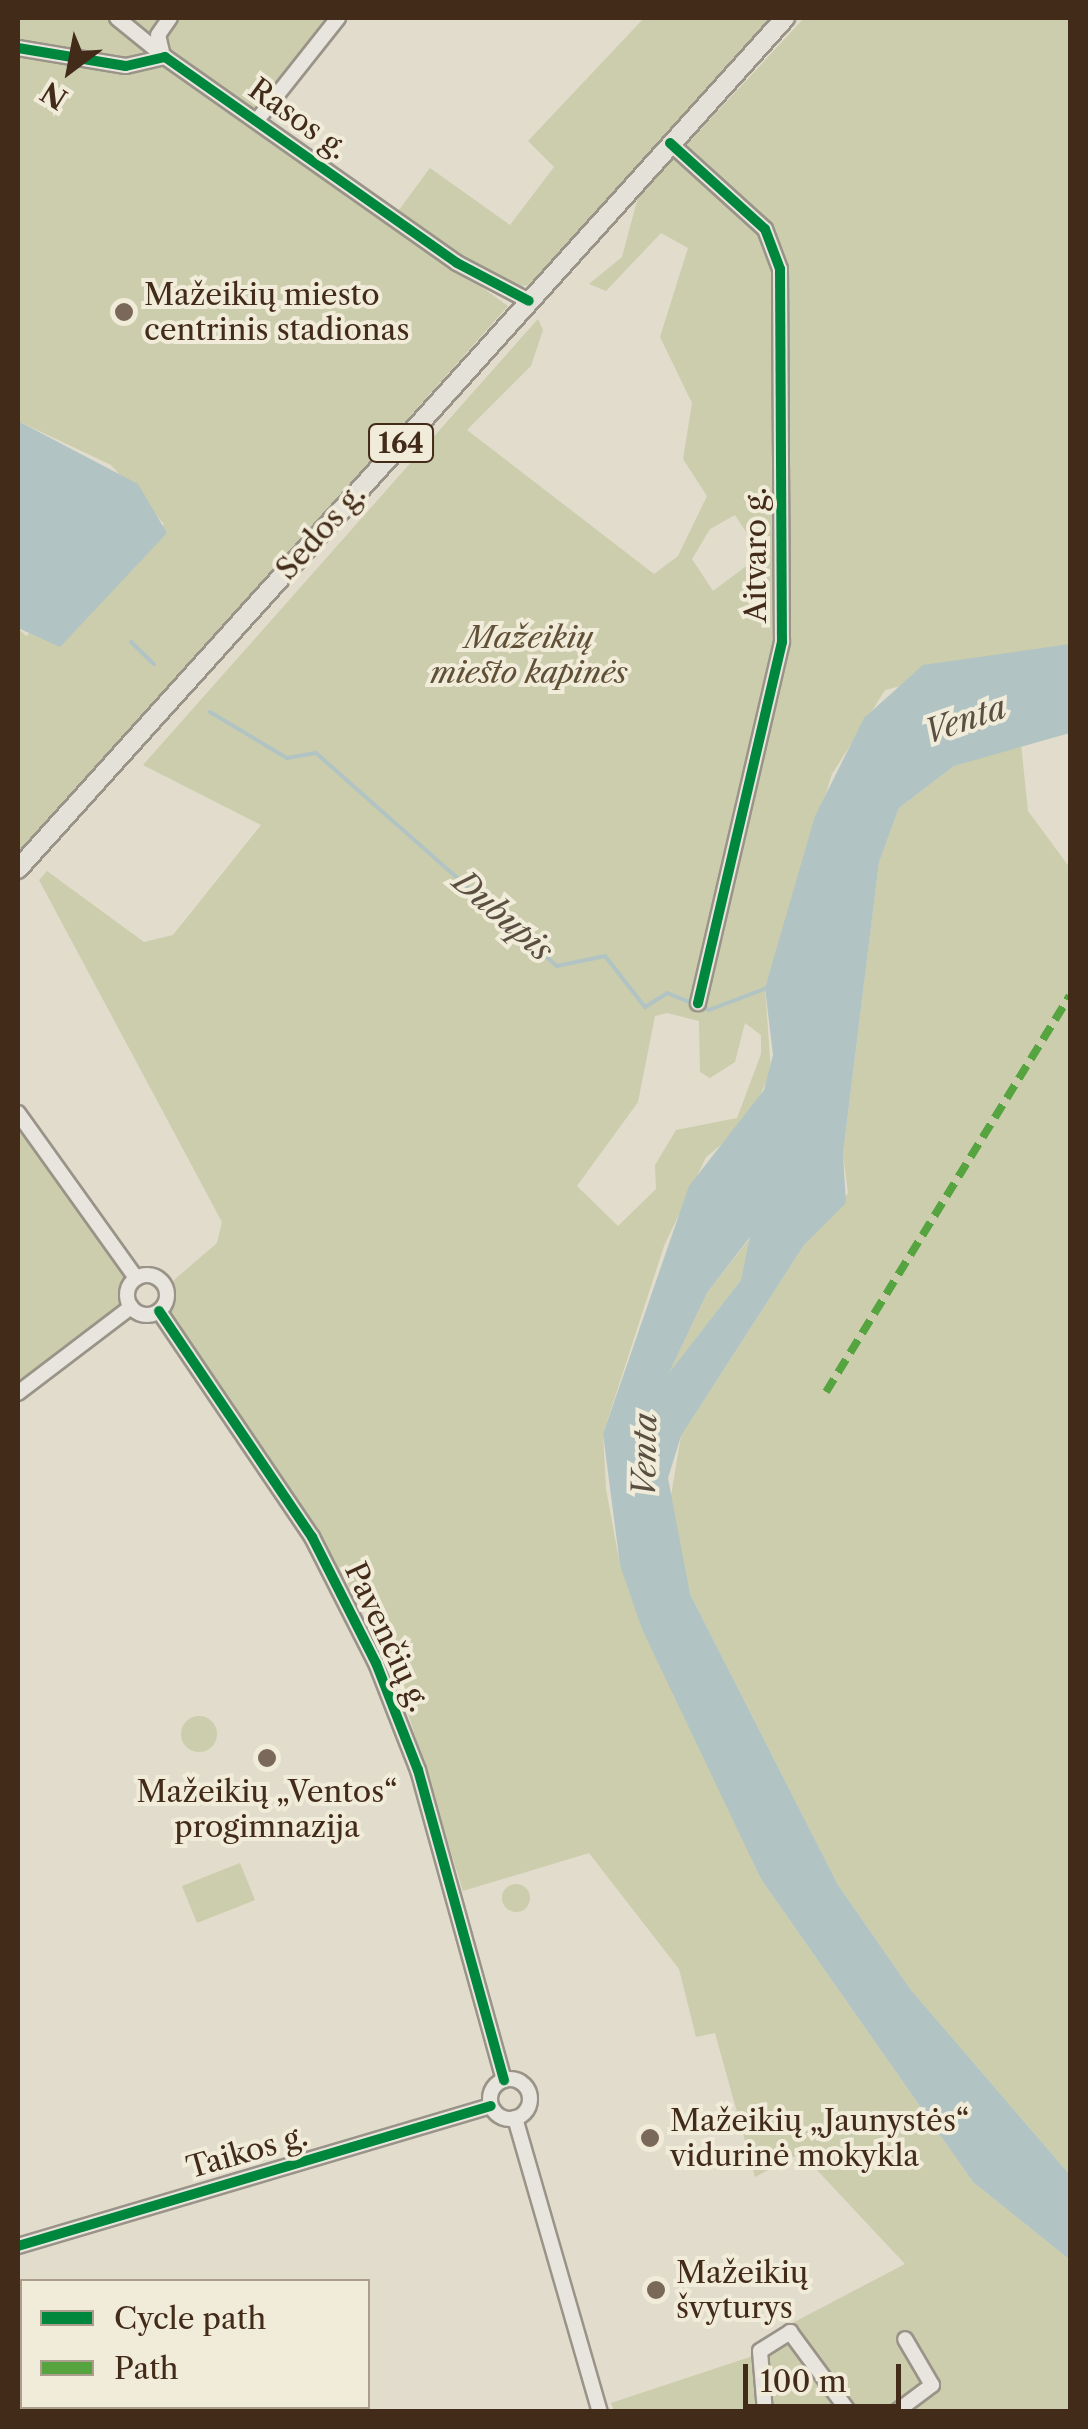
<!DOCTYPE html>
<meta charset="utf-8">
<style>
body{margin:0}
#map{position:relative;width:1088px;height:2429px;overflow:hidden;background:#e1dccc;font-family:"Libre Caslon Text",serif}
div>[style]{position:absolute}
.green>*{inset:0;background:#cbcdac}
.round{border-radius:50%}
.water>*{inset:0;background:#b1c4c3}
.stream>*{height:4px;margin:-2px;padding:0 2px;transform-origin:2px;border-radius:2px;background:#b1c4c3}
.roads{filter:drop-shadow(2px 0 #9a9388) drop-shadow(-2px 0 #9a9388) drop-shadow(0 2px #9a9388) drop-shadow(0 -2px #9a9388)}
.minor>*{height:14px;margin:-7px;padding:0 7px;transform-origin:7px;border-radius:7px;background:#e8e5de}
.minor>.ring{margin:-7px;padding:0;box-sizing:content-box;background:none;border:14px solid #e8e5de;border-radius:50%}
.major>*{height:18px;margin:-9px;padding:0 9px;transform-origin:9px;border-radius:9px;background:#e4e1d8}
.quiet>*{height:8px;margin-top:-4px;transform-origin:0;background:repeating-linear-gradient(90deg,#55a440 0 15px,transparent 0 23px)}
.cycleway>*{height:10px;margin:-5px;padding:0 5px;transform-origin:5px;border-radius:5px;background:#00873e}
.dots>*{width:28px;height:28px;translate:-50% -50%;box-sizing:border-box;border:5px solid #f1ebd9;border-radius:50%}
span{translate:-50% -50%;white-space:nowrap;text-align:center;line-height:1.15;-webkit-text-stroke:8px #f1ebd9;paint-order:stroke}
.shield-label span{padding:2px 8px;background:#f1ebd9;border:2px solid;border-radius:8px;-webkit-text-stroke-width:0}
.shield-label{font-size:28px;color:#432b19;font-weight:700}
.street-label{font-size:30px;color:#432b19}
.poi-label{font-size:30px;color:#432b19}
.left{translate:0 -50%;text-align:left}
.park-label{font-size:30px;color:#605037;font-style:italic}
.water-label{font-size:32px;color:#5a4f42;font-style:italic}
.frame{position:absolute;inset:0;border:20px solid #432b19;pointer-events:none}
.legend{position:absolute;left:20px;top:2279px;width:350px;height:130px;box-sizing:border-box;background:#f1ebd9;border:2px solid #ab9e8c;margin:0;padding:12px 18px;list-style:none;font-size:30px;color:#432b19}
.legend li{display:flex;align-items:center;gap:20px;height:50px}
.legend b{width:50px;border:2px solid #ab9e8c}
.north{position:absolute;left:20px;top:20px;width:100px;height:100px;-webkit-text-stroke:8px #f1ebd9;paint-order:stroke;rotate:212deg;font-size:28px;font-weight:700;line-height:40px;text-align:center;color:#432b19}
.north::after{content:'';display:block;margin:auto;width:35px;height:45px;background:#432b19;clip-path:polygon(50% 0,100% 100%,50% 72%,0 100%)}
.scale{position:absolute;left:743px;top:2364px;width:158px;height:45px;box-sizing:border-box;border:5px solid #432b19;border-top:0;padding-left:12px;font-size:30px;line-height:35px;white-space:nowrap;color:#432b19;-webkit-text-stroke:8px #f1ebd9;paint-order:stroke}
</style>
<div id="map">
<div class="green">
<div style="clip-path:polygon(18px 18px,344px 18px,256px 125px,508px 306px,18px 857px,18px 628px,26px 636px,164px 524px,111px 465px,18px 421px)"></div>
<div style="clip-path:polygon(644px 18px,772px 18px,532px 285px,513px 287px,464px 261px,396px 214px,430px 168px,510px 225px,554px 167px,528px 141px)"></div>
<div style="clip-path:polygon(evenodd,804px 18px,1070px 18px,1070px 644px,885px 690px,832px 774px,765px 988px,771px 1071px,748px 1123px,706px 1157px,664px 1246px,603px 1434px,606px 1489px,620px 1565px,761px 1879px,973px 2182px,1070px 2260px,1070px 2411px,614px 2411px,611px 2403px,750px 2357px,760px 2340px,905px 2264px,801px 2153px,755px 2177px,715px 2033px,696px 2037px,679px 1969px,589px 1853px,463px 1891px,398px 1681px,366px 1612px,170px 1313px,174px 1280px,217px 1243px,222px 1222px,39px 880px,47px 871px,144px 942px,173px 935px,261px 825px,143px 765px,538px 319px,543px 330px,531px 366px,467px 430px,654px 574px,678px 556px,707px 496px,683px 459px,692px 403px,660px 337px,688px 248px,661px 233px,606px 291px,589px 284px,622px 257px,638px 197px,804px 18px,735px 515px,761px 555px,713px 591px,692px 559px,710px 529px,735px 515px,804px 18px,667px 1013px,699px 1021px,700px 1072px,710px 1078px,735px 1062px,745px 1023px,761px 1035px,761px 1054px,737px 1118px,676px 1130px,655px 1165px,656px 1189px,618px 1226px,577px 1186px,638px 1102px,655px 1016px,667px 1013px)"></div>
<div style="clip-path:polygon(1021px 744px,1028px 811px,1070px 868px,1070px 2175px,911px 1990px,838px 1885px,690px 1594px,669px 1508px,681px 1436px,804px 1245px,848px 1193px,843px 1154px,879px 861px,899px 808px,954px 766px)"></div>
<div style="clip-path:polygon(18px 1124px,123px 1276px,124px 1291px,118px 1311px,18px 1387px)"></div>
<div style="clip-path:polygon(751px 1237px,741px 1280px,668px 1375px,707px 1293px)"></div>
<div class="round" style="left:181px;top:1716px;width:36px;height:36px"></div>
<div style="clip-path:polygon(240px 1863px,255px 1900px,197px 1923px,182px 1886px)"></div>
<div class="round" style="left:502px;top:1884px;width:28px;height:28px"></div>
</div>
<div class="water">
<div style="clip-path:polygon(18px 421px,138px 484px,167px 533px,60px 647px,18px 628px)"></div>
<div style="clip-path:polygon(evenodd,1070px 644px,1070px 733px,954px 766px,899px 808px,879px 862px,843px 1154px,846px 1203px,804px 1245px,681px 1436px,668px 1478px,690px 1594px,838px 1885px,911px 1990px,1070px 2175px,1070px 2260px,973px 2182px,761px 1879px,642px 1629px,620px 1565px,603px 1434px,689px 1186px,764px 1090px,773px 1055px,765px 988px,815px 816px,864px 718px,923px 665px,1070px 644px,750px 1237px,741px 1280px,669px 1373px,707px 1293px,750px 1237px)"></div>
</div>
<div class="stream">
<div style="left:131px;top:642px;width:32px;rotate:44deg"></div>
<div style="left:210px;top:712px;width:90px;rotate:30.9deg"></div>
<div style="left:287px;top:758px;width:29px;rotate:-10deg"></div>
<div style="left:316px;top:753px;width:322px;rotate:41.5deg"></div>
<div style="left:557px;top:966px;width:49px;rotate:-11.8deg"></div>
<div style="left:605px;top:956px;width:65px;rotate:51.9deg"></div>
<div style="left:645px;top:1007px;width:26px;rotate:-32deg"></div>
<div style="left:667px;top:993px;width:45px;rotate:22deg"></div>
<div style="left:709px;top:1010px;width:62px;rotate:-20.8deg"></div>
</div>
<div class="roads">
<div class="minor">
<div style="left:117px;top:18px;width:62px;rotate:39.1deg"></div>
<div style="left:18px;top:48px;width:109px;rotate:9.5deg"></div>
<div style="left:126px;top:66px;width:40px;rotate:-13deg"></div>
<div style="left:165px;top:57px;width:357px;rotate:35.2deg"></div>
<div style="left:457px;top:263px;width:81px;rotate:27.8deg"></div>
<div style="left:162px;top:52px;width:17px;rotate:-103deg"></div>
<div style="left:158px;top:35px;width:21px;rotate:-55deg"></div>
<div style="left:258px;top:119px;width:129px;rotate:-51.6deg"></div>
<div style="left:670px;top:143px;width:128px;rotate:42.2deg"></div>
<div style="left:765px;top:229px;width:43px;rotate:69.4deg"></div>
<div style="left:780px;top:269px;width:373px;rotate:89.7deg"></div>
<div style="left:782px;top:642px;width:371px;rotate:103.1deg"></div>
<div style="left:18px;top:1113px;width:203px;rotate:54.4deg"></div>
<div class="ring" style="left:127px;top:1275px;width:26px;height:26px"></div>
<div style="left:159px;top:1311px;width:273px;rotate:55.9deg"></div>
<div style="left:312px;top:1537px;width:141px;rotate:63.1deg"></div>
<div style="left:376px;top:1663px;width:115px;rotate:68.6deg"></div>
<div style="left:418px;top:1770px;width:322px;rotate:74.5deg"></div>
<div style="left:18px;top:1393px;width:142px;rotate:-37.3deg"></div>
<div class="ring" style="left:490px;top:2079px;width:26px;height:26px"></div>
<div style="left:515px;top:2118px;width:306px;rotate:73.9deg"></div>
<div style="left:18px;top:2246px;width:493px;rotate:-16.5deg"></div>
<div style="left:18px;top:2345px;width:17px;rotate:77deg"></div>
<div style="left:36px;top:2406px;width:6px;rotate:81deg"></div>
<div style="left:765px;top:2412px;width:61px;rotate:-94.7deg"></div>
<div style="left:760px;top:2351px;width:36px;rotate:-32deg"></div>
<div style="left:790px;top:2332px;width:99px;rotate:53.6deg"></div>
<div style="left:896px;top:2412px;width:45px;rotate:-36.9deg"></div>
<div style="left:932px;top:2385px;width:53px;rotate:-120.4deg"></div>
</div>
<div class="major">
<div style="left:18px;top:869px;width:1146px;rotate:-47.97deg"></div>
</div>
</div>
<div class="quiet">
<div style="left:826px;top:1392px;width:465px;rotate:-58.4deg"></div>
</div>
<div class="cycleway">
<div style="left:18px;top:48px;width:109px;rotate:9.5deg"></div>
<div style="left:126px;top:66px;width:40px;rotate:-13deg"></div>
<div style="left:165px;top:57px;width:357px;rotate:35.2deg"></div>
<div style="left:457px;top:263px;width:81px;rotate:27.8deg"></div>
<div style="left:670px;top:143px;width:128px;rotate:42.2deg"></div>
<div style="left:765px;top:229px;width:43px;rotate:69.4deg"></div>
<div style="left:780px;top:269px;width:373px;rotate:89.7deg"></div>
<div style="left:782px;top:642px;width:371px;rotate:103.1deg"></div>
<div style="left:159px;top:1311px;width:273px;rotate:55.9deg"></div>
<div style="left:312px;top:1537px;width:141px;rotate:63.1deg"></div>
<div style="left:376px;top:1663px;width:115px;rotate:68.6deg"></div>
<div style="left:418px;top:1770px;width:322px;rotate:74.5deg"></div>
<div style="left:18px;top:2246px;width:493px;rotate:-16.5deg"></div>
</div>
<div class="dots">
<div style="left:124px;top:312px;background:#7a6958"></div>
<div style="left:267px;top:1758px;background:#7a6958"></div>
<div style="left:650px;top:2138px;background:#7a6958"></div>
<div style="left:656px;top:2290px;background:#7a6958"></div>
</div>
<div class="shield-label">
<span style="left:401px;top:443px">164</span>
</div>
<div class="street-label">
<span style="left:298px;top:119px;rotate:36deg">Rasos g.</span>
<span style="left:321px;top:532px;rotate:-48deg">Sedos g.</span>
<span style="left:756px;top:555px;rotate:-90deg">Aitvaro g.</span>
<span style="left:387px;top:1637px;rotate:65deg">Pavenčių g.</span>
<span style="left:247px;top:2152px;rotate:-16deg">Taikos g.</span>
</div>
<div class="poi-label">
<span class="left" style="left:144px;top:312px">Mažeikių miesto<br>centrinis stadionas</span>
<span style="left:267px;top:1809px">Mažeikių „Ventos“<br>progimnazija</span>
<span class="left" style="left:670px;top:2138px">Mažeikių „Jaunystės“<br>vidurinė mokykla</span>
<span class="left" style="left:676px;top:2290px">Mažeikių<br>švyturys</span>
</div>
<div class="park-label">
<span style="left:529px;top:655px">Mažeikių<br>miesto kapinės</span>
</div>
<div class="water-label">
<span style="left:965px;top:720px;rotate:-19deg">Venta</span>
<span style="left:503px;top:916px;rotate:41deg">Dubupis</span>
<span style="left:645px;top:1455px;rotate:-89deg">Venta</span>
</div>
<div class="frame"></div>
<ul class="legend">
<li><b style="height:12px;background:#00873e"></b>Cycle path</li>
<li><b style="height:12px;background:#55a440"></b>Path</li>
</ul>
<div class="north">N</div>
<div class="scale">100 m</div>
</div>
